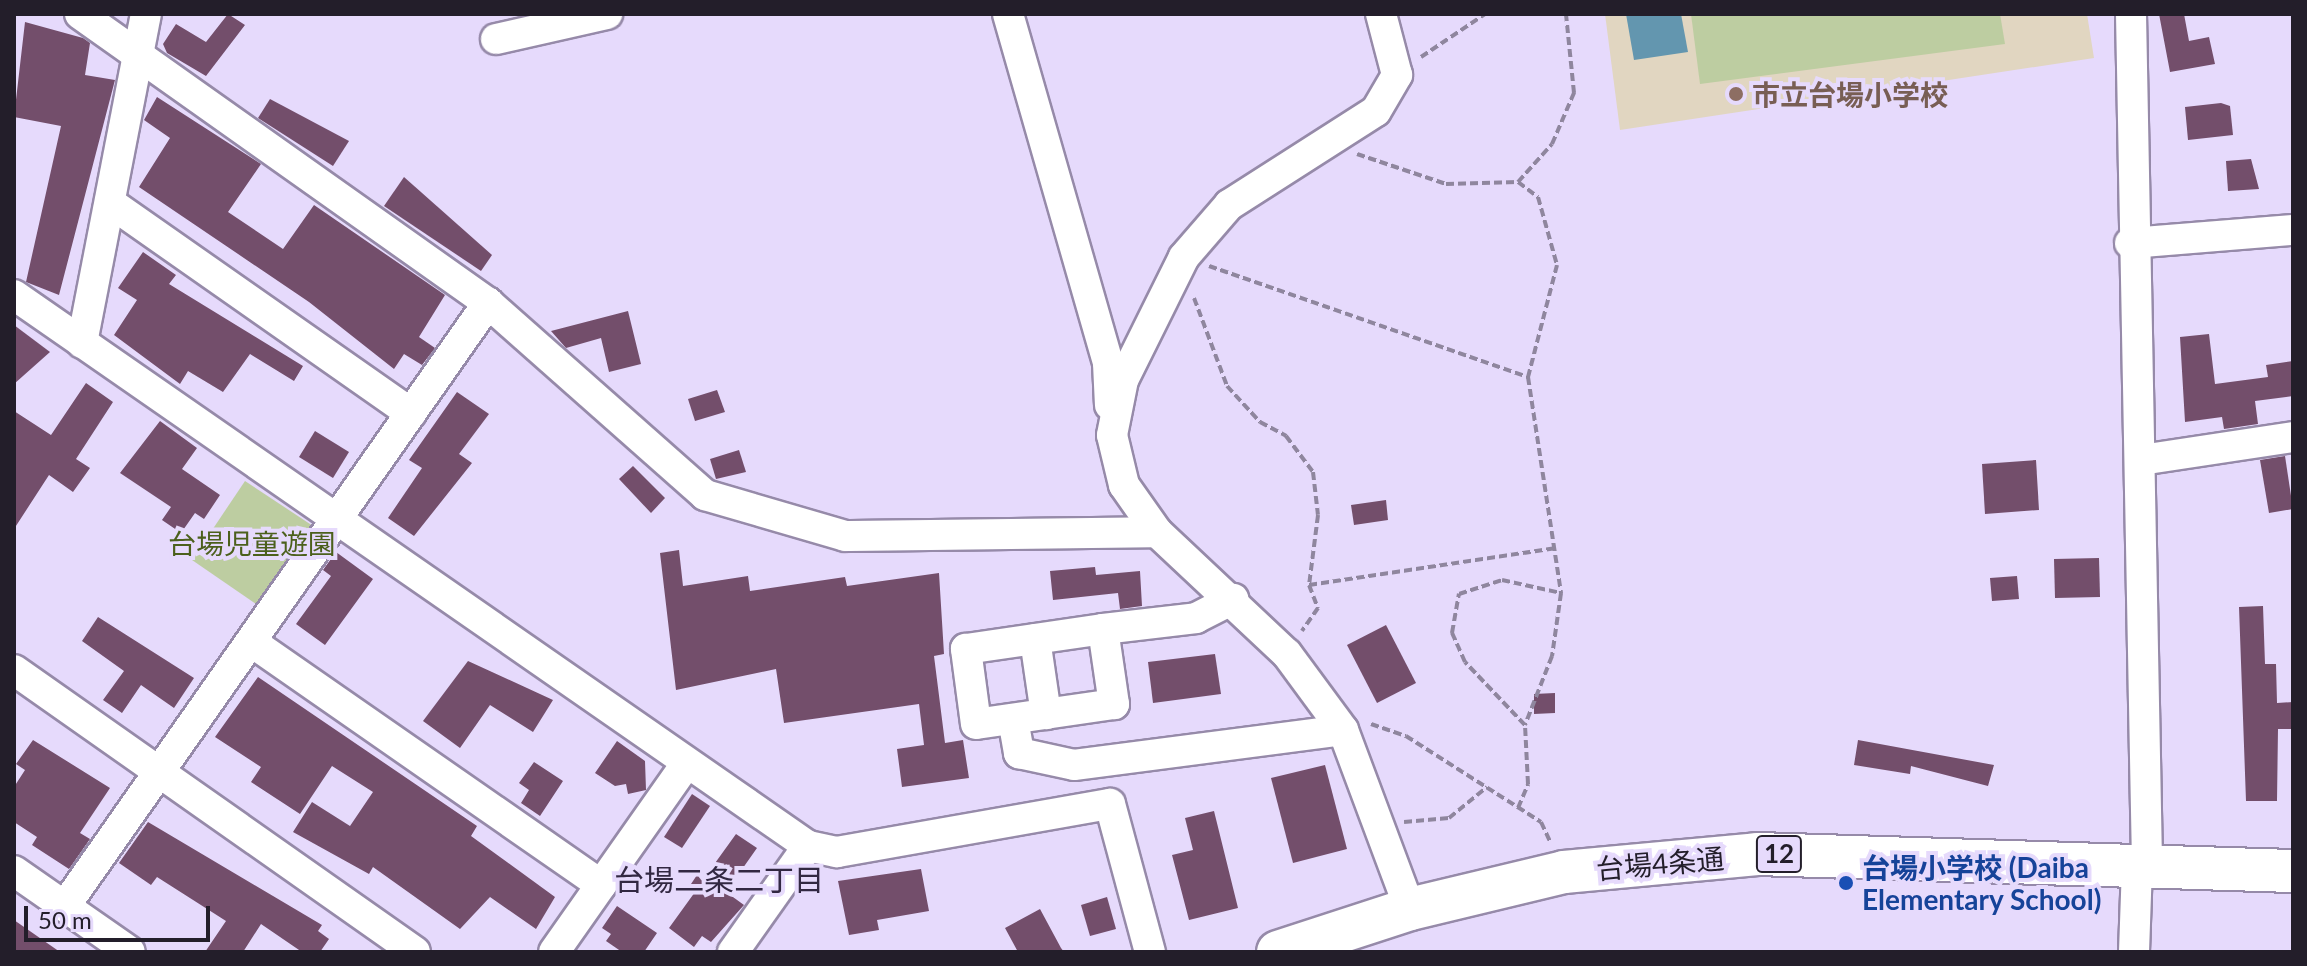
<!DOCTYPE html>
<meta charset="utf-8">
<style>
body{margin:0}
#map{position:relative;width:2307px;height:966px;overflow:hidden;background:#e6dafc;font-family:Lato,"Noto Sans JP",sans-serif}
div>[style]{position:absolute}
.education>*{inset:0;background:#e1d6c1}
.green>*{inset:0;background:#bdcda1}
.water>*{inset:0;background:#6396af}
.building>*{inset:0;background:#734e6b}
.path>*{height:4px;margin-top:-2px;transform-origin:0;background:repeating-linear-gradient(90deg,#8f869e 0 8px,transparent 0 12px)}
.roads{filter:drop-shadow(2px 0 #968aa9) drop-shadow(-2px 0 #968aa9) drop-shadow(0 2px #968aa9) drop-shadow(0 -2px #968aa9)}
.minor>*{height:30px;margin:-15px;padding:0 15px;transform-origin:15px;border-radius:15px;background:#fff}
.highway>*{height:42px;margin:-21px;padding:0 21px;transform-origin:21px;border-radius:21px;background:#fff}
.dots>*{width:22px;height:22px;translate:-50% -50%;box-sizing:border-box;border:4px solid #e6dafc;border-radius:50%}
span{translate:-50% -50%;white-space:nowrap;text-align:center;line-height:1.15;-webkit-text-stroke:8px #e6dafc;paint-order:stroke}
.shield-label span{padding:2px 6px;background:#e6dafc;border:2px solid;border-radius:6px;-webkit-text-stroke-width:0}
.shield-label{font-size:26px;color:#231e2a;font-weight:700}
.education-label{font-size:28px;color:#785e54;font-weight:700}
.left{translate:0 -50%;text-align:left}
.park-label{font-size:28px;color:#4c601c}
.street-label{font-size:28px;color:#231e2a}
.transit-label{font-size:28px;color:#164399;font-weight:700}
.neighbourhood-label{font-size:30px;color:#322842}
.frame{position:absolute;inset:0;border:16px solid #231e2a;pointer-events:none}
.scale{position:absolute;left:24px;top:906px;width:186px;height:36px;box-sizing:border-box;border:4px solid #231e2a;border-top:0;padding-left:10px;font-size:24px;line-height:28px;white-space:nowrap;color:#231e2a;-webkit-text-stroke:6px #e6dafc;paint-order:stroke}
</style>
<div id="map">
<div class="education">
<div style="clip-path:polygon(1605px 14px,2087px 14px,2094px 58px,1620px 130px)"></div>
</div>
<div class="green">
<div style="clip-path:polygon(1691px 14px,2000px 14px,2005px 44px,1700px 84px)"></div>
<div style="clip-path:polygon(245px 481px,313px 526px,259px 606px,192px 560px)"></div>
</div>
<div class="water">
<div style="clip-path:polygon(1626px 14px,1681px 14px,1688px 52px,1634px 60px)"></div>
</div>
<div class="building">
<div style="clip-path:polygon(228px 14px,245px 25px,206px 76px,167px 53px,163px 44px,176px 24px,206px 42px)"></div>
<div style="clip-path:polygon(2159px 14px,2184px 14px,2189px 41px,2209px 37px,2215px 64px,2170px 72px)"></div>
<div style="clip-path:polygon(25px 22px,83px 38px,90px 43px,85px 75px,115px 80px,59px 295px,26px 282px,61px 126px,14px 117px)"></div>
<div style="clip-path:polygon(157px 97px,261px 164px,228px 212px,283px 249px,314px 205px,445px 295px,419px 337px,435px 348px,422px 365px,404px 354px,394px 369px,309px 302px,139px 187px,170px 138px,144px 120px)"></div>
<div style="clip-path:polygon(270px 99px,349px 141px,333px 166px,258px 118px)"></div>
<div style="clip-path:polygon(2221px 103px,2230px 106px,2233px 135px,2188px 140px,2185px 107px)"></div>
<div style="clip-path:polygon(2251px 159px,2259px 189px,2228px 191px,2226px 161px)"></div>
<div style="clip-path:polygon(404px 177px,492px 255px,481px 271px,384px 206px)"></div>
<div style="clip-path:polygon(143px 252px,176px 275px,169px 284px,303px 366px,294px 381px,250px 354px,223px 392px,188px 371px,180px 384px,114px 335px,137px 300px,118px 288px)"></div>
<div style="clip-path:polygon(628px 311px,641px 364px,609px 372px,601px 338px,566px 348px,551px 331px)"></div>
<div style="clip-path:polygon(14px 325px,50px 352px,14px 384px)"></div>
<div style="clip-path:polygon(2209px 334px,2215px 384px,2268px 377px,2266px 365px,2293px 361px,2293px 396px,2255px 401px,2258px 424px,2224px 429px,2222px 417px,2185px 422px,2180px 337px)"></div>
<div style="clip-path:polygon(86px 383px,113px 402px,76px 459px,90px 468px,73px 492px,49px 475px,14px 529px,14px 411px,51px 435px)"></div>
<div style="clip-path:polygon(717px 390px,725px 412px,695px 421px,688px 399px)"></div>
<div style="clip-path:polygon(457px 392px,489px 414px,459px 454px,472px 463px,414px 536px,388px 518px,422px 468px,409px 460px)"></div>
<div style="clip-path:polygon(160px 421px,197px 448px,182px 469px,220px 495px,204px 519px,195px 513px,181px 533px,162px 520px,171px 507px,120px 473px)"></div>
<div style="clip-path:polygon(315px 431px,349px 452px,333px 478px,299px 457px)"></div>
<div style="clip-path:polygon(739px 450px,746px 472px,716px 479px,710px 459px)"></div>
<div style="clip-path:polygon(2285px 456px,2293px 509px,2269px 513px,2260px 460px)"></div>
<div style="clip-path:polygon(2036px 460px,2039px 510px,1985px 514px,1982px 464px)"></div>
<div style="clip-path:polygon(633px 466px,665px 498px,651px 513px,619px 479px)"></div>
<div style="clip-path:polygon(1386px 500px,1388px 520px,1354px 525px,1351px 505px)"></div>
<div style="clip-path:polygon(679px 550px,683px 586px,748px 576px,750px 591px,845px 577px,847px 586px,939px 573px,944px 654px,934px 656px,945px 743px,963px 740px,969px 778px,902px 787px,897px 749px,924px 745px,919px 704px,784px 723px,776px 669px,676px 690px,660px 553px)"></div>
<div style="clip-path:polygon(336px 552px,373px 579px,325px 645px,296px 624px,331px 576px,323px 570px)"></div>
<div style="clip-path:polygon(2099px 558px,2100px 597px,2055px 598px,2054px 559px)"></div>
<div style="clip-path:polygon(1095px 567px,1096px 575px,1140px 571px,1142px 606px,1120px 609px,1118px 593px,1053px 600px,1050px 571px)"></div>
<div style="clip-path:polygon(2017px 576px,2019px 599px,1992px 601px,1990px 578px)"></div>
<div style="clip-path:polygon(2263px 606px,2265px 664px,2276px 664px,2277px 703px,2293px 702px,2293px 729px,2278px 729px,2277px 801px,2246px 801px,2239px 607px)"></div>
<div style="clip-path:polygon(98px 617px,194px 678px,174px 708px,141px 685px,122px 713px,103px 700px,124px 671px,82px 641px)"></div>
<div style="clip-path:polygon(1386px 625px,1416px 683px,1377px 703px,1347px 645px)"></div>
<div style="clip-path:polygon(1215px 654px,1221px 694px,1153px 703px,1148px 662px)"></div>
<div style="clip-path:polygon(468px 661px,553px 700px,533px 732px,490px 705px,460px 748px,423px 721px)"></div>
<div style="clip-path:polygon(258px 677px,477px 826px,471px 836px,555px 897px,536px 929px,490px 897px,460px 929px,373px 867px,369px 874px,293px 832px,312px 802px,350px 826px,373px 792px,332px 766px,300px 814px,251px 782px,261px 767px,215px 737px)"></div>
<div style="clip-path:polygon(1555px 693px,1555px 713px,1534px 714px,1534px 694px)"></div>
<div style="clip-path:polygon(33px 740px,110px 788px,80px 833px,90px 839px,69px 869px,32px 845px,37px 837px,14px 822px,14px 787px,25px 770px,16px 764px)"></div>
<div style="clip-path:polygon(1858px 740px,1994px 765px,1988px 786px,1911px 766px,1910px 774px,1854px 765px)"></div>
<div style="clip-path:polygon(617px 741px,645px 761px,646px 790px,628px 794px,626px 784px,615px 786px,595px 773px)"></div>
<div style="clip-path:polygon(534px 762px,563px 781px,540px 816px,521px 803px,529px 790px,519px 783px)"></div>
<div style="clip-path:polygon(1325px 765px,1347px 849px,1293px 863px,1271px 778px)"></div>
<div style="clip-path:polygon(692px 794px,710px 806px,682px 848px,664px 837px)"></div>
<div style="clip-path:polygon(1214px 811px,1238px 908px,1189px 920px,1172px 855px,1193px 850px,1185px 818px)"></div>
<div style="clip-path:polygon(148px 822px,322px 925px,318px 931px,329px 939px,320px 952px,302px 952px,261px 924px,243px 952px,205px 952px,226px 921px,157px 877px,151px 885px,119px 863px)"></div>
<div style="clip-path:polygon(736px 834px,757px 848px,726px 892px,744px 905px,711px 942px,702px 936px,694px 947px,669px 928px,695px 892px,689px 887px,699px 872px,705px 877px)"></div>
<div style="clip-path:polygon(921px 869px,929px 911px,877px 920px,879px 930px,849px 935px,838px 881px)"></div>
<div style="clip-path:polygon(1107px 897px,1116px 929px,1090px 936px,1081px 905px)"></div>
<div style="clip-path:polygon(617px 906px,657px 933px,644px 952px,622px 952px,606px 941px,611px 934px,602px 928px)"></div>
<div style="clip-path:polygon(1040px 909px,1061px 948px,1064px 952px,1018px 952px,1005px 928px)"></div>
<div style="clip-path:polygon(14px 920px,60px 952px,14px 952px)"></div>
</div>
<div class="path">
<div style="left:1421px;top:57px;width:77px;rotate:-33.9deg"></div>
<div style="left:1357px;top:154px;width:94px;rotate:18.6deg"></div>
<div style="left:1446px;top:184px;width:72px;rotate:-1.6deg"></div>
<div style="left:1518px;top:182px;width:25px;rotate:37deg"></div>
<div style="left:1538px;top:197px;width:71px;rotate:74.4deg"></div>
<div style="left:1557px;top:265px;width:116px;rotate:104.5deg"></div>
<div style="left:1528px;top:377px;width:219px;rotate:81.3deg"></div>
<div style="left:1561px;top:593px;width:64px;rotate:98.1deg"></div>
<div style="left:1552px;top:656px;width:74px;rotate:111.4deg"></div>
<div style="left:1518px;top:182px;width:51px;rotate:-48.2deg"></div>
<div style="left:1552px;top:144px;width:56px;rotate:-66.7deg"></div>
<div style="left:1574px;top:93px;width:79px;rotate:-95.8deg"></div>
<div style="left:1209px;top:266px;width:338px;rotate:19.2deg"></div>
<div style="left:1194px;top:298px;width:94px;rotate:69.4deg"></div>
<div style="left:1227px;top:386px;width:49px;rotate:47.5deg"></div>
<div style="left:1260px;top:422px;width:30px;rotate:28deg"></div>
<div style="left:1286px;top:436px;width:45px;rotate:53.1deg"></div>
<div style="left:1313px;top:472px;width:43px;rotate:83.4deg"></div>
<div style="left:1318px;top:515px;width:71px;rotate:97.3deg"></div>
<div style="left:1309px;top:585px;width:25px;rotate:69deg"></div>
<div style="left:1318px;top:608px;width:28px;rotate:125deg"></div>
<div style="left:1309px;top:585px;width:250px;rotate:-8.5deg"></div>
<div style="left:1371px;top:724px;width:37px;rotate:19deg"></div>
<div style="left:1406px;top:736px;width:160px;rotate:32.5deg"></div>
<div style="left:1541px;top:822px;width:21px;rotate:65deg"></div>
<div style="left:1518px;top:808px;width:26px;rotate:-67deg"></div>
<div style="left:1528px;top:784px;width:59px;rotate:-92.9deg"></div>
<div style="left:1525px;top:725px;width:87px;rotate:-133.6deg"></div>
<div style="left:1465px;top:662px;width:32px;rotate:-114deg"></div>
<div style="left:1452px;top:633px;width:40px;rotate:-80deg"></div>
<div style="left:1459px;top:594px;width:45px;rotate:-18deg"></div>
<div style="left:1502px;top:580px;width:60px;rotate:12.4deg"></div>
<div style="left:1404px;top:822px;width:45px;rotate:-5.1deg"></div>
<div style="left:1449px;top:818px;width:49px;rotate:-39.2deg"></div>
</div>
<div class="roads">
<div class="minor">
<div style="left:80px;top:14px;width:500px;rotate:35.3deg"></div>
<div style="left:488px;top:303px;width:290px;rotate:41.5deg"></div>
<div style="left:705px;top:495px;width:146px;rotate:16.3deg"></div>
<div style="left:845px;top:536px;width:312px;rotate:-0.7deg"></div>
<div style="left:1157px;top:532px;width:178px;rotate:43.2deg"></div>
<div style="left:1287px;top:654px;width:94px;rotate:53.6deg"></div>
<div style="left:1343px;top:730px;width:191px;rotate:69.5deg"></div>
<div style="left:1008px;top:14px;width:363px;rotate:74deg"></div>
<div style="left:1108px;top:363px;width:42px;rotate:87.3deg"></div>
<div style="left:2131px;top:14px;width:851px;rotate:88.92deg"></div>
<div style="left:496px;top:39px;width:114px;rotate:-12.7deg"></div>
<div style="left:112px;top:204px;width:365px;rotate:35deg"></div>
<div style="left:2130px;top:243px;width:164px;rotate:-4.6deg"></div>
<div style="left:14px;top:295px;width:966px;rotate:34.76deg"></div>
<div style="left:808px;top:846px;width:30px;rotate:12deg"></div>
<div style="left:837px;top:852px;width:277px;rotate:-10deg"></div>
<div style="left:1110px;top:804px;width:153px;rotate:74.9deg"></div>
<div style="left:82px;top:343px;width:335px;rotate:-79deg"></div>
<div style="left:2141px;top:460px;width:154px;rotate:-8.6deg"></div>
<div style="left:1157px;top:532px;width:57px;rotate:-125.1deg"></div>
<div style="left:1124px;top:485px;width:51px;rotate:-103.5deg"></div>
<div style="left:1112px;top:435px;width:56px;rotate:-78.7deg"></div>
<div style="left:1123px;top:380px;width:137px;rotate:-63.6deg"></div>
<div style="left:1184px;top:257px;width:69px;rotate:-49.1deg"></div>
<div style="left:1229px;top:205px;width:174px;rotate:-32.6deg"></div>
<div style="left:1376px;top:111px;width:42px;rotate:-59.7deg"></div>
<div style="left:1397px;top:75px;width:63px;rotate:-104.7deg"></div>
<div style="left:1103px;top:629px;width:76px;rotate:81.7deg"></div>
<div style="left:1114px;top:704px;width:139px;rotate:171.8deg"></div>
<div style="left:976px;top:724px;width:76px;rotate:-97.6deg"></div>
<div style="left:966px;top:649px;width:138px;rotate:-8.3deg"></div>
<div style="left:1103px;top:629px;width:94px;rotate:-6.7deg"></div>
<div style="left:1196px;top:618px;width:42px;rotate:-27.2deg"></div>
<div style="left:1035px;top:639px;width:76px;rotate:81.7deg"></div>
<div style="left:253px;top:643px;width:424px;rotate:34.8deg"></div>
<div style="left:14px;top:670px;width:490px;rotate:35.1deg"></div>
<div style="left:1013px;top:719px;width:35px;rotate:80deg"></div>
<div style="left:1019px;top:753px;width:56px;rotate:12.3deg"></div>
<div style="left:1074px;top:765px;width:271px;rotate:-7.4deg"></div>
<div style="left:14px;top:871px;width:141px;rotate:34.9deg"></div>
<div style="left:65px;top:906px;width:737px;rotate:-54.95deg"></div>
<div style="left:554px;top:952px;width:230px;rotate:-54.9deg"></div>
<div style="left:733px;top:952px;width:130px;rotate:-54.7deg"></div>
<div style="left:2134px;top:952px;width:87px;rotate:-88deg"></div>
</div>
<div class="highway">
<div style="left:1278px;top:952px;width:139px;rotate:-18deg"></div>
<div style="left:1410px;top:909px;width:158px;rotate:-13.5deg"></div>
<div style="left:1564px;top:872px;width:194px;rotate:-5.3deg"></div>
<div style="left:1757px;top:854px;width:536px;rotate:1.82deg"></div>
</div>
</div>
<div class="dots">
<div style="left:1736px;top:94px;background:#8d6e63"></div>
<div style="left:1846px;top:883px;background:#1a4fb4"></div>
</div>
<div class="shield-label">
<span style="left:1779px;top:854px">12</span>
</div>
<div class="education-label">
<span class="left" style="left:1752px;top:94px">市立台場小学校</span>
</div>
<div class="park-label">
<span style="left:252px;top:543px">台場児童遊園</span>
</div>
<div class="street-label">
<span style="left:1660px;top:863px;rotate:-5deg">台場4条通</span>
</div>
<div class="transit-label">
<span class="left" style="left:1862px;top:883px">台場小学校 (Daiba<br>Elementary School)</span>
</div>
<div class="neighbourhood-label">
<span style="left:719px;top:879px">台場二条二丁目</span>
</div>
<div class="frame"></div>
<div class="scale">50 m</div>
</div>
